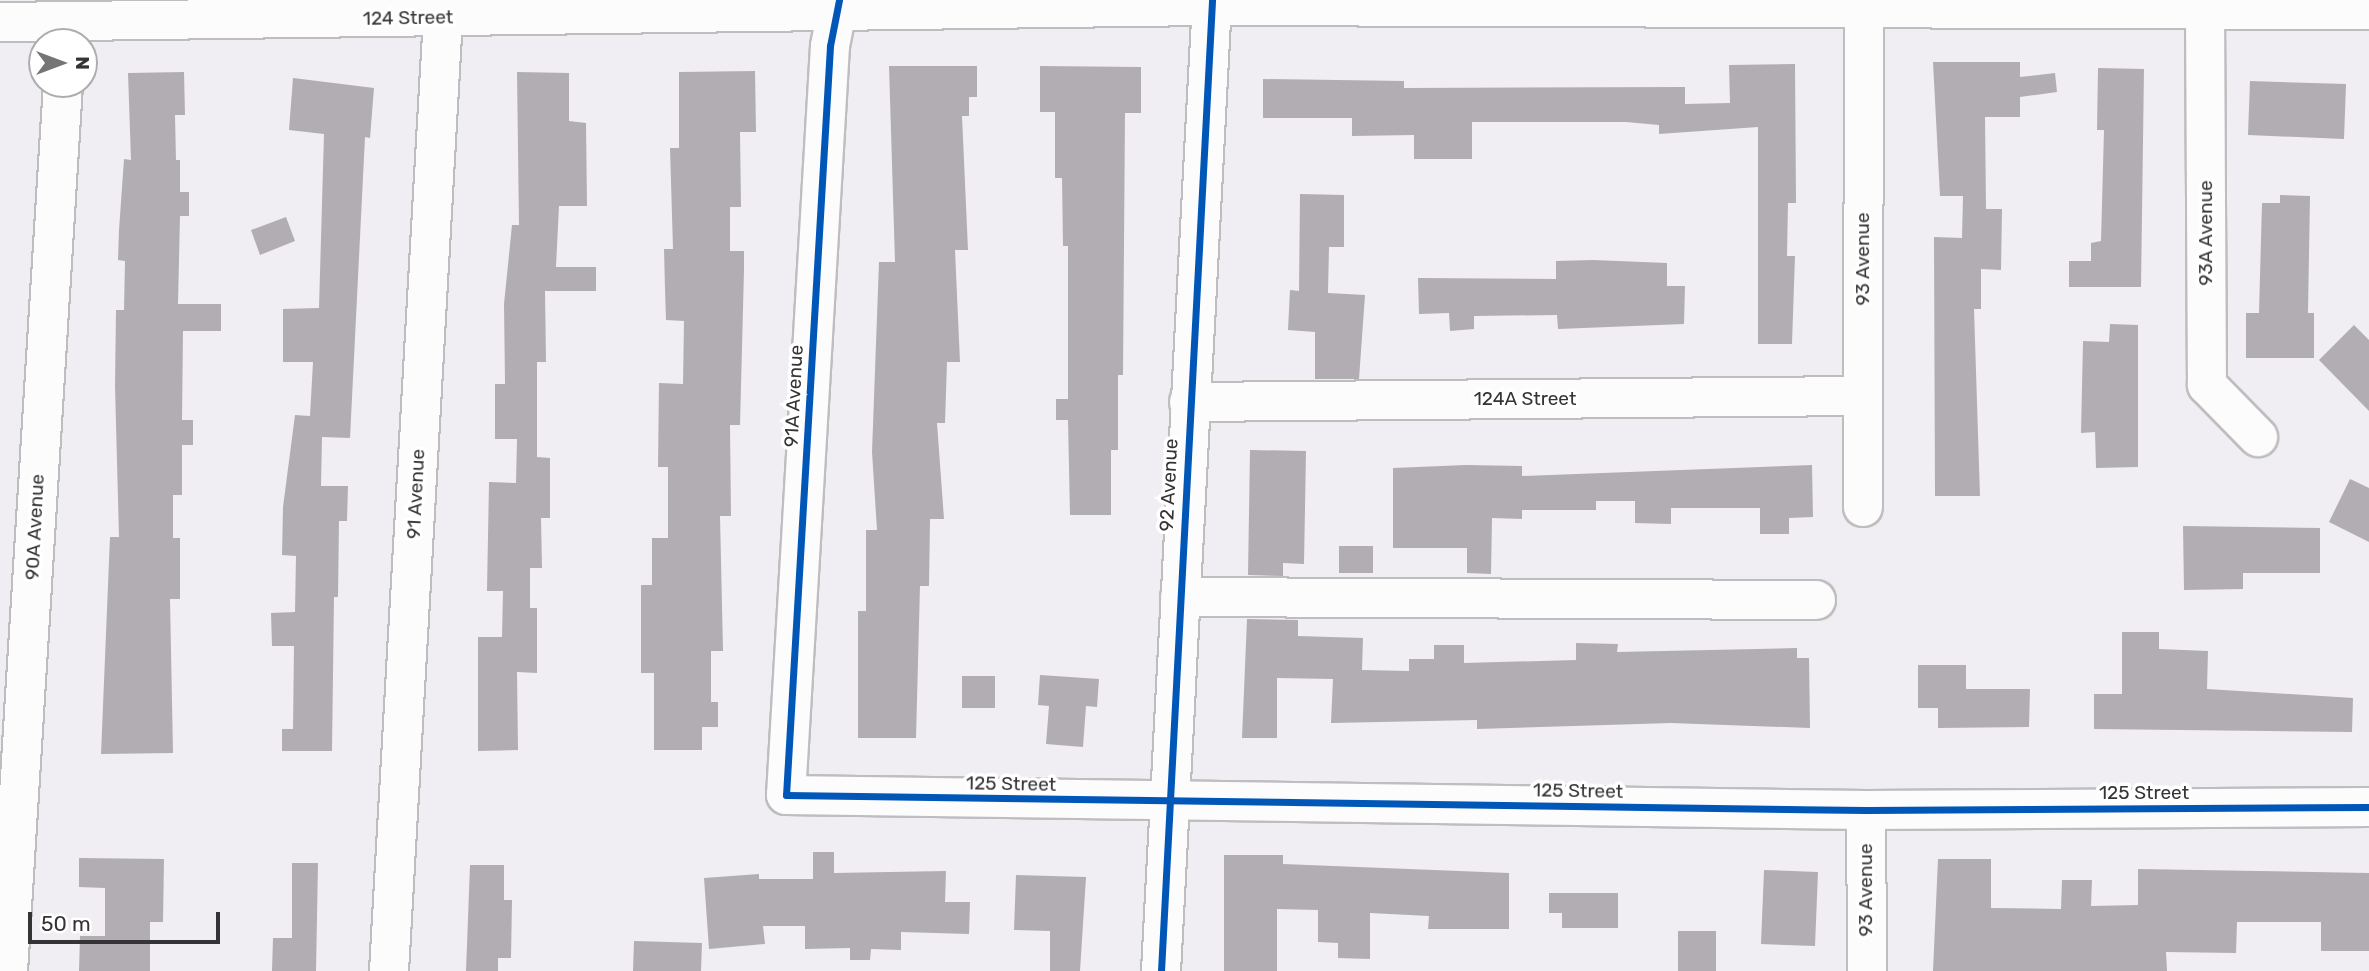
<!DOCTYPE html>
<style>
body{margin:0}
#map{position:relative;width:2369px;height:971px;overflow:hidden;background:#f0eef2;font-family:Rubik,sans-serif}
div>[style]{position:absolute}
.building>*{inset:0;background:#b1adb3}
.roads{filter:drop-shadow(2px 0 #bebdbf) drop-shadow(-2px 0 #bebdbf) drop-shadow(0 2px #bebdbf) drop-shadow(0 -2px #bebdbf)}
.minor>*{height:38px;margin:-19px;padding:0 19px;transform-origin:19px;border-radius:19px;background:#fdfcfd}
.cycleway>*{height:7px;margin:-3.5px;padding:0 3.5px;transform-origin:3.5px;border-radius:3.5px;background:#0057b8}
span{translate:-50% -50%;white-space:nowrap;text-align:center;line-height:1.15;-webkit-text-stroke:7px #fff;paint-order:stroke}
.street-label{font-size:19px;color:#353335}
.north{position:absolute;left:28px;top:28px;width:70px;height:70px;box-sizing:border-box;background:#fff;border:2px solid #aeadae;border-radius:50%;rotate:90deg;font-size:19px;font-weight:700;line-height:28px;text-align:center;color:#353335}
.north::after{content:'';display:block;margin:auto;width:24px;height:32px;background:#767477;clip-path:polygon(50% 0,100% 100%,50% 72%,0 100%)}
.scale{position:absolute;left:28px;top:912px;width:192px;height:32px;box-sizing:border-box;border:4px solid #353335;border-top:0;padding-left:9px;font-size:21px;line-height:24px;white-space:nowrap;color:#353335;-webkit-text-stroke:5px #fff;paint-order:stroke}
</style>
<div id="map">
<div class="building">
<div style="clip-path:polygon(1933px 62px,2020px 62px,2020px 77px,2055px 73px,2057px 92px,2020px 97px,2020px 117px,1985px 117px,1986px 209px,2002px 209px,2001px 270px,1981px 269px,1981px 309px,1974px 309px,1980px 496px,1935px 496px,1934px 237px,1962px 238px,1963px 196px,1940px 196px)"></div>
<div style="clip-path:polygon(1795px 64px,1796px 203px,1788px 203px,1787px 256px,1795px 256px,1792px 344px,1758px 344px,1758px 127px,1659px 134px,1659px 125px,1626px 122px,1472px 122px,1472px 159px,1414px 159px,1414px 135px,1352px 136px,1352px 118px,1263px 118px,1263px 79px,1404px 81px,1404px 88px,1685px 87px,1685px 104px,1730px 103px,1729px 65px)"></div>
<div style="clip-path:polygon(889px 66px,977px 66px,977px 97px,969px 97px,969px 116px,962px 116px,968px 250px,955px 250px,960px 362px,947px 362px,945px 423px,937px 423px,944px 519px,930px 519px,929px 586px,920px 586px,916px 738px,858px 738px,858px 611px,866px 611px,866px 530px,877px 530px,872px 452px,879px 262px,895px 262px)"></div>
<div style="clip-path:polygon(1040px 66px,1141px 67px,1141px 113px,1125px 113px,1123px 375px,1118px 375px,1118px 450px,1111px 450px,1111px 515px,1070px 515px,1068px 420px,1056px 420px,1056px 399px,1068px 399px,1068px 246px,1063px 246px,1062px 178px,1055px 178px,1055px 112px,1040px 112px)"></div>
<div style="clip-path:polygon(2098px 68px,2144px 69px,2141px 287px,2069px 287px,2069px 261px,2091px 261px,2091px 243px,2101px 241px,2104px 130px,2097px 130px)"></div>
<div style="clip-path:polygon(755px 71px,756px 132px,740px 132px,741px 207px,730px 207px,730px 251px,744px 251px,744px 270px,740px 425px,730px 425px,731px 516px,720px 516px,723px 651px,711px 651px,711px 702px,718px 702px,718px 727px,702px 727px,702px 750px,654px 750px,654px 673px,641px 673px,641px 585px,652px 585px,652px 538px,668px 538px,668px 467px,658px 467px,659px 383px,683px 384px,684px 321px,666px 320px,665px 289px,664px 249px,673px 249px,670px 148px,679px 148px,679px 72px)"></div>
<div style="clip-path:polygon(184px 72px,185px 115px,175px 115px,176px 160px,180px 160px,180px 192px,189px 192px,189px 216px,180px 216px,178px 304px,221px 304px,221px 331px,183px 331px,182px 420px,193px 420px,193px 445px,182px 445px,182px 495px,173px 495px,173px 538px,180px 538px,180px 599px,170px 599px,173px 753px,101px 754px,110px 537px,119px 537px,115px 386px,116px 310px,124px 310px,125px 261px,118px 260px,119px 230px,124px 159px,131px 160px,128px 73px)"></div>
<div style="clip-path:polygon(517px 72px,569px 73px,569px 121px,586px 123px,587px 206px,559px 206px,556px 267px,596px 267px,596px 291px,545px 291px,546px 362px,537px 362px,537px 457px,550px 458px,550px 518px,541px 518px,542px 568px,530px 568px,530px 608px,537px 608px,537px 673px,517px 672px,518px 750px,478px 751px,478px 637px,502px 637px,503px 591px,487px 591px,489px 482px,516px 483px,517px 439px,495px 439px,495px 384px,505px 384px,504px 304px,512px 225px,519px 225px)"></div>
<div style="clip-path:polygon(293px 78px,374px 88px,370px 138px,365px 137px,350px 438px,322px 437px,321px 486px,348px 486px,347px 521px,339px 521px,338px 597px,334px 597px,332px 751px,282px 751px,282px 729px,293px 729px,294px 646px,272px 646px,271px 613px,295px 612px,296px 556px,282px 555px,283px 507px,295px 415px,310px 416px,313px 362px,283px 362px,283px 309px,319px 308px,324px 134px,289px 130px)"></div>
<div style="clip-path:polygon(2250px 81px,2346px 84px,2344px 139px,2248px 135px)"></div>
<div style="clip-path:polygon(1300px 194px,1344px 195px,1344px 247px,1329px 247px,1328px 293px,1365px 295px,1359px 379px,1315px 379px,1315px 332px,1288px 330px,1290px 290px,1299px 291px)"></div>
<div style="clip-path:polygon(2280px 195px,2310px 196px,2308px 313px,2314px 313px,2314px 358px,2246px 358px,2246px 313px,2259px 313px,2262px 203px,2280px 203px)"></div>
<div style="clip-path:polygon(286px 217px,295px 241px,260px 255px,251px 230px)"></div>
<div style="clip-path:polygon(1593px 260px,1667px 263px,1667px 286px,1685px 286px,1684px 324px,1558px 329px,1557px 315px,1474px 316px,1474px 329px,1450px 331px,1449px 313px,1419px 314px,1418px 278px,1556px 279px,1556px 261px)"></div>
<div style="clip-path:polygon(2110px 324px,2138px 325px,2138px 467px,2096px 468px,2095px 432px,2081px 433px,2083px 341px,2109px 342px)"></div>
<div style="clip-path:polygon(2354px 325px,2369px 340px,2369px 411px,2319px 360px)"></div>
<div style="clip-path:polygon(1250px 450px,1306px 451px,1304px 564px,1283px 563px,1283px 576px,1248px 575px)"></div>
<div style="clip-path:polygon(1466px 465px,1522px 466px,1522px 476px,1812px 465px,1813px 517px,1789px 518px,1789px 534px,1760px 534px,1760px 508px,1671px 508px,1671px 524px,1635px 523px,1635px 501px,1596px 501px,1596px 510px,1522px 510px,1522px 519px,1492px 518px,1491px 574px,1467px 573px,1467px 548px,1393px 548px,1393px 468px)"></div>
<div style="clip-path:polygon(2350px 479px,2369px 488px,2369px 542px,2329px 522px)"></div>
<div style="clip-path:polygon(2183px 526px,2320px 528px,2320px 573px,2243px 573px,2243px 589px,2184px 590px)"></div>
<div style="clip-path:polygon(1339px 546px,1373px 546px,1373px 573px,1339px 573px)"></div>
<div style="clip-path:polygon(1247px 619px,1298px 620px,1298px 636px,1363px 638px,1362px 670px,1409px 671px,1409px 659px,1434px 659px,1434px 645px,1464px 645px,1464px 663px,1576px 660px,1576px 643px,1618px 644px,1617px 652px,1797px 648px,1797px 658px,1809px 658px,1810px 728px,1671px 723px,1477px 729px,1477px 720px,1331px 723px,1333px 679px,1277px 678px,1277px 738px,1242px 738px)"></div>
<div style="clip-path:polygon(2122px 632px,2159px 632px,2159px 649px,2208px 651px,2207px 689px,2353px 698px,2352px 732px,2094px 729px,2094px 694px,2122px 694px)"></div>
<div style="clip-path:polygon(1918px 665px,1966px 665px,1966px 689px,2030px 689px,2029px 727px,1938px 728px,1938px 708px,1918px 708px)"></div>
<div style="clip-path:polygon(1040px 675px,1099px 679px,1097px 707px,1086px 706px,1083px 747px,1046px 744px,1049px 706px,1038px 705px)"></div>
<div style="clip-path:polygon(962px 676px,995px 676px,995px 708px,962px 708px)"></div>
<div style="clip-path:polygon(813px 852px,834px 852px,834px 873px,946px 871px,945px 902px,970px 902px,969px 934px,901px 932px,901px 950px,871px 949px,870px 960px,850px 960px,850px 948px,805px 949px,805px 926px,763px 926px,765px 944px,709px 949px,704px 878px,759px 874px,759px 879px,813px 879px)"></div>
<div style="clip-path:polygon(1224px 855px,1283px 855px,1283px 864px,1509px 873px,1509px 929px,1428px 929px,1429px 916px,1370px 913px,1370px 959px,1338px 958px,1338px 943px,1318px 942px,1318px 910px,1277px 909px,1277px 971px,1224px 971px)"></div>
<div style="clip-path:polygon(79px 858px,164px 859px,163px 922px,150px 922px,150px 971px,79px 971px,80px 936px,105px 936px,105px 888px,79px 887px)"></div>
<div style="clip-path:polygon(1938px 859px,1991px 859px,1991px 908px,2061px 909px,2062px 880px,2092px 880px,2091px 906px,2138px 905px,2138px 869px,2369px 873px,2369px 951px,2321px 951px,2321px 922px,2237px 922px,2236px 953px,2166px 952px,2167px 971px,1933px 971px)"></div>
<div style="clip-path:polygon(292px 863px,318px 863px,316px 971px,272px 971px,273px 938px,292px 938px)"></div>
<div style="clip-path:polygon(470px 865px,504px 865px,504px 900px,512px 900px,511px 958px,498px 958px,498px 971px,466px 971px)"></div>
<div style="clip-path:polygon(1764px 870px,1818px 872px,1815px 946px,1761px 944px)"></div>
<div style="clip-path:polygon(1016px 875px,1086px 877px,1080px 971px,1050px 971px,1050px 931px,1014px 930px)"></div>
<div style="clip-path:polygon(1549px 893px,1618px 893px,1618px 928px,1562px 928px,1562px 913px,1549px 913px)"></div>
<div style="clip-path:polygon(1678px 931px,1716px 931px,1716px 971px,1678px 971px)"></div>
<div style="clip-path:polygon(634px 941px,702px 943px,701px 971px,633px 971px)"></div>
</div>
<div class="roads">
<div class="minor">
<div style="left:839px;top:0;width:47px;rotate:101.1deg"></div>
<div style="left:830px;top:46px;width:750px;rotate:93.36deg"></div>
<div style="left:786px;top:795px;width:1080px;rotate:0.8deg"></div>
<div style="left:1866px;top:810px;width:503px;rotate:-0.34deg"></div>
<div style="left:2205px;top:9px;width:376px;rotate:89.7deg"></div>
<div style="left:2207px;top:385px;width:73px;rotate:45.6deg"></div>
<div style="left:0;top:22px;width:1212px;rotate:-0.76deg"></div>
<div style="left:1212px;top:6px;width:1157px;rotate:0.2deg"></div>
<div style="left:1189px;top:402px;width:673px;rotate:-0.51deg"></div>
<div style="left:1863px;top:507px;width:496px;rotate:-89.9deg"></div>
<div style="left:1180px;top:597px;width:636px;rotate:0.27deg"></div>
<div style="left:1866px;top:810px;width:161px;rotate:89.6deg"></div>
<div style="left:8px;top:971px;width:889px;rotate:-86.45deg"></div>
<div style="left:389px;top:971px;width:955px;rotate:-86.76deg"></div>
<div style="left:1161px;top:971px;width:972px;rotate:-86.99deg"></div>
</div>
</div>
<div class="cycleway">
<div style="left:839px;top:0;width:47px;rotate:101.1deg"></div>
<div style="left:830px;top:46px;width:750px;rotate:93.36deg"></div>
<div style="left:786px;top:795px;width:1080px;rotate:0.8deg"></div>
<div style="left:1866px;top:810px;width:503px;rotate:-0.34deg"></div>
<div style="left:1161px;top:971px;width:972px;rotate:-86.99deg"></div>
</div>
<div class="street-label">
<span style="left:408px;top:18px;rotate:-1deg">124 Street</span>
<span style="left:2206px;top:233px;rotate:-90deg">93A Avenue</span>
<span style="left:1863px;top:259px;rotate:-90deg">93 Avenue</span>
<span style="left:794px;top:396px;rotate:-87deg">91A Avenue</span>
<span style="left:1525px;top:399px">124A Street</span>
<span style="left:1169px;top:485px;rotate:-87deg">92 Avenue</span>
<span style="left:416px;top:494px;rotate:-87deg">91 Avenue</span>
<span style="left:35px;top:527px;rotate:-87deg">90A Avenue</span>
<span style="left:1011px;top:784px;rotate:1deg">125 Street</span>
<span style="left:1578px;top:791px;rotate:1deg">125 Street</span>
<span style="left:2144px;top:793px">125 Street</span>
<span style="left:1866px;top:890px;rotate:-90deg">93 Avenue</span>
</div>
<div class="north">N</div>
<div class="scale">50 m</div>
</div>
